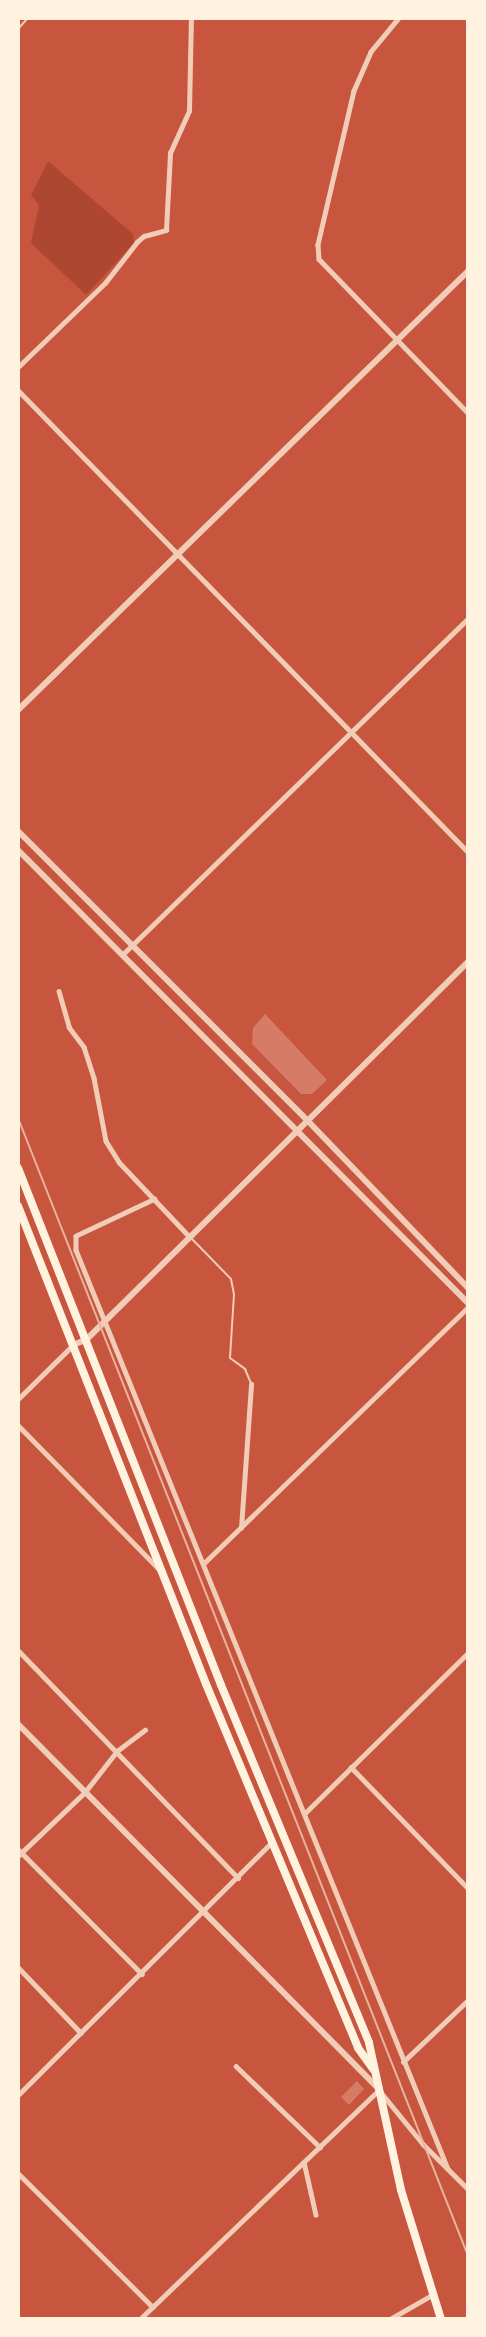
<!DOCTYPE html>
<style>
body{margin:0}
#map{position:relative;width:486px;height:2337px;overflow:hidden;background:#c8553d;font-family:Lora,serif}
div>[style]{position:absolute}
.green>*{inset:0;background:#ae4732}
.building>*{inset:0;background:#d67c66}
.service>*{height:2px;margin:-1px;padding:0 1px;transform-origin:1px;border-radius:1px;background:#f1ccb7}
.minor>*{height:4.5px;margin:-2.25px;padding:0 2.25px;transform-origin:2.25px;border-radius:2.25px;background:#f1ccb7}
.tertiary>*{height:6px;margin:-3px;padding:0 3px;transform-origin:3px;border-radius:3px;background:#f1ccb7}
.primary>*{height:8px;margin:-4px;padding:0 4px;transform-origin:4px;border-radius:4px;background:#fff3e0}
.rail>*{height:2px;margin:-1px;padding:0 1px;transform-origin:1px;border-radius:1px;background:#e9b49f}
span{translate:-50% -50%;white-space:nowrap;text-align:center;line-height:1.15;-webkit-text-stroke:6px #fff3e0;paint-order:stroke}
.frame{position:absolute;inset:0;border:20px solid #fff3e0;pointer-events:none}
</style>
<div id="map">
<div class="green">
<div style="clip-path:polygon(48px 161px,133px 234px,134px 243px,86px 295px,31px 243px,39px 205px,31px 195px)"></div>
</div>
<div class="building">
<div style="clip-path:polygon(265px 1014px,327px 1080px,312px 1094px,301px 1094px,252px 1044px,253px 1028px)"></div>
<div style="clip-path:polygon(357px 2081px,364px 2089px,349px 2105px,341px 2097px)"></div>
</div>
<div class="service">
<div style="left:18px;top:29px;width:15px;rotate:-48deg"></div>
<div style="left:192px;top:1239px;width:56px;rotate:45.7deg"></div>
<div style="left:231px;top:1279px;width:15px;rotate:79deg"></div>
<div style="left:234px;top:1294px;width:64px;rotate:93.6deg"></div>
<div style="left:230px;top:1358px;width:19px;rotate:36deg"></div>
<div style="left:245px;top:1369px;width:15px;rotate:67deg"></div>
</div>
<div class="minor">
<div style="left:399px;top:18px;width:44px;rotate:129.5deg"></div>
<div style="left:371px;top:52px;width:43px;rotate:113.6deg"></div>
<div style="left:354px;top:91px;width:158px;rotate:103.2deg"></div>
<div style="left:318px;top:245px;width:14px;rotate:86deg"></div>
<div style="left:319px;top:259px;width:214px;rotate:45.9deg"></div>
<div style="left:18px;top:367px;width:121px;rotate:-44deg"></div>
<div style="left:105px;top:283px;width:52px;rotate:-52deg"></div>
<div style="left:137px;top:242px;width:9px;rotate:-41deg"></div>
<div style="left:144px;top:236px;width:23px;rotate:-15deg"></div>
<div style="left:166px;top:230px;width:77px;rotate:-87deg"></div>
<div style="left:170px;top:153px;width:46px;rotate:-65.7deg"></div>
<div style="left:189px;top:111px;width:93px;rotate:-88.8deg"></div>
<div style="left:18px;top:390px;width:645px;rotate:45.75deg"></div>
<div style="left:122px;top:955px;width:483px;rotate:-44.2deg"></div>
<div style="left:59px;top:991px;width:37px;rotate:74deg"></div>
<div style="left:69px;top:1027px;width:25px;rotate:53deg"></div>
<div style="left:84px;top:1047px;width:33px;rotate:72deg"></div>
<div style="left:94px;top:1078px;width:64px;rotate:79.2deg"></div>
<div style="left:106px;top:1141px;width:25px;rotate:58deg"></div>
<div style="left:119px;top:1162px;width:100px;rotate:46.6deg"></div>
<div style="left:155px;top:1199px;width:87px;rotate:154.9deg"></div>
<div style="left:76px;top:1236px;width:14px;rotate:90deg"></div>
<div style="left:76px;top:1250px;width:991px;rotate:67.96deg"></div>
<div style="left:18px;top:1399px;width:77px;rotate:-44.5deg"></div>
<div style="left:18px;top:1425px;width:204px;rotate:45.6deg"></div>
<div style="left:241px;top:1528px;width:144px;rotate:-86deg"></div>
<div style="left:204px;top:1563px;width:368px;rotate:-44.1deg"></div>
<div style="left:18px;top:1650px;width:317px;rotate:46deg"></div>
<div style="left:351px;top:1767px;width:168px;rotate:46deg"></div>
<div style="left:305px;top:1813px;width:228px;rotate:-44.5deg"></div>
<div style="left:18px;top:1849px;width:176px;rotate:45.2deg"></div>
<div style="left:18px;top:1856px;width:93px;rotate:-43.7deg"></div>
<div style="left:85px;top:1792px;width:52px;rotate:-52deg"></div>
<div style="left:117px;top:1751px;width:35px;rotate:-37deg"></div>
<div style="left:18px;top:1967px;width:91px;rotate:46.3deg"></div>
<div style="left:403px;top:2062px;width:90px;rotate:-43.6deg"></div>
<div style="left:236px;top:2066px;width:117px;rotate:44deg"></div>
<div style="left:18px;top:2095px;width:359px;rotate:-44.9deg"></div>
<div style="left:304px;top:2162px;width:54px;rotate:77.2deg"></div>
<div style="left:18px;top:2173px;width:190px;rotate:44.8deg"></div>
<div style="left:140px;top:2319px;width:331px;rotate:-43.8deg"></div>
<div style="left:379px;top:2090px;width:70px;rotate:50.8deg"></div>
<div style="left:423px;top:2144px;width:64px;rotate:45deg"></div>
<div style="left:390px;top:2319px;width:48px;rotate:-29.7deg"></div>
</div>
<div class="tertiary">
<div style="left:18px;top:710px;width:629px;rotate:-44.29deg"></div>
<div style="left:18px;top:831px;width:410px;rotate:45deg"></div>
<div style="left:308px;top:1121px;width:231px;rotate:46.2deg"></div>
<div style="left:18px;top:850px;width:639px;rotate:45.19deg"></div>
<div style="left:73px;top:1345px;width:15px;rotate:-23deg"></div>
<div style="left:87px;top:1339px;width:536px;rotate:-44.7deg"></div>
<div style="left:18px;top:1724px;width:513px;rotate:45.32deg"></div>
</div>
<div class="primary">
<div style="left:18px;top:1168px;width:555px;rotate:68.56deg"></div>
<div style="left:221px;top:1685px;width:387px;rotate:67.5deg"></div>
<div style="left:369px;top:2043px;width:150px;rotate:77.7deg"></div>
<div style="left:401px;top:2190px;width:135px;rotate:72.8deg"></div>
<div style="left:18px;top:1206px;width:514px;rotate:68.53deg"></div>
<div style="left:206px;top:1684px;width:394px;rotate:67.3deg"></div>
<div style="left:358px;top:2048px;width:26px;rotate:54deg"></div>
</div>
<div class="rail">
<div style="left:18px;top:1118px;width:1224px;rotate:68.42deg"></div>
</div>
<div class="frame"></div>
</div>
